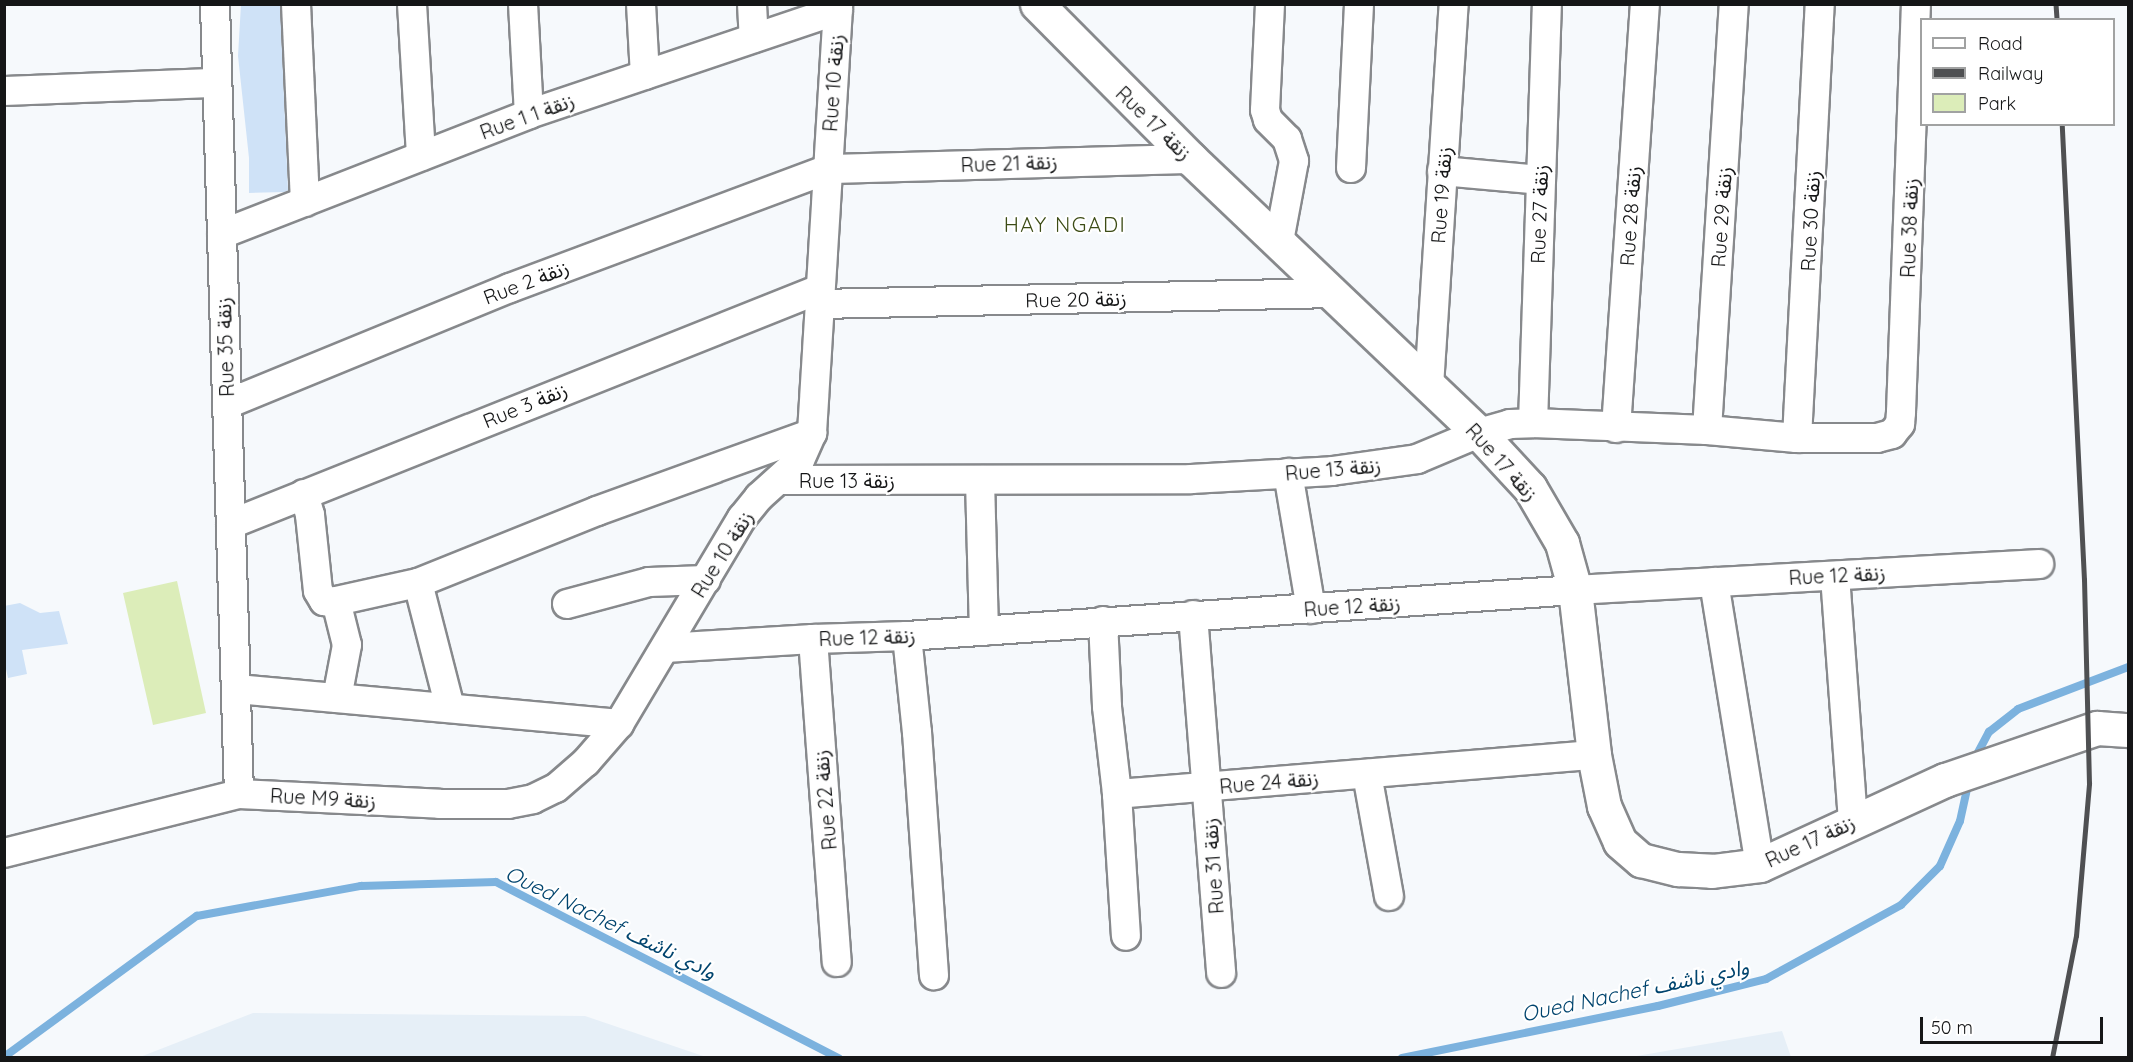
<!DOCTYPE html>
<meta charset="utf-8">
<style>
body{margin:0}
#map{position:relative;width:2133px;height:1062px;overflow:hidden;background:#f6f9fc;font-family:Quicksand,"Noto Sans Arabic",sans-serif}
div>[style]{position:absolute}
.built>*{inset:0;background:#e6eff7}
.green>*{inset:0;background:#dcedb9}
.stream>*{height:8px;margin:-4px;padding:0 4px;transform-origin:4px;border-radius:4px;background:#7cb2de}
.building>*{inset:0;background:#cfe2f7}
.roads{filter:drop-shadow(2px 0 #87898c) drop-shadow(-2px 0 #87898c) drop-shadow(0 2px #87898c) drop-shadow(0 -2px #87898c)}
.street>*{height:28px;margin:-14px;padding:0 14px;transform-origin:14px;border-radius:14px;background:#fff}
.secondary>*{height:33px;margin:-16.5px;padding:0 16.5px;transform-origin:16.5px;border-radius:16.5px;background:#fff}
.rail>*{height:4.5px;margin:-2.25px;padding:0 2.25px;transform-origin:2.25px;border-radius:2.25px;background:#4f5052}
span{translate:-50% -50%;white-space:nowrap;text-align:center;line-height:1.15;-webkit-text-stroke:4.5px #fff;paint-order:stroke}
.street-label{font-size:20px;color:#151617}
.neighbourhood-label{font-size:21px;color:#3c4c16;letter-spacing:1.5px}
.water-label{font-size:21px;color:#00446e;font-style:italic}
.frame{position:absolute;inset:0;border:6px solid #151617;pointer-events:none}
.legend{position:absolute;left:1920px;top:18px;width:195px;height:108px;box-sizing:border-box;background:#fff;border:2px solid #a1a2a2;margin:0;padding:8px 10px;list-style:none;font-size:18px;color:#151617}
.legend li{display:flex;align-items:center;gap:12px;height:30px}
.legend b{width:30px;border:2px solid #a1a2a2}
.scale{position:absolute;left:1920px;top:1017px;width:183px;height:27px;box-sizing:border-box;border:3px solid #151617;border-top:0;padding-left:8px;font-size:18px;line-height:21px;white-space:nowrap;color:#151617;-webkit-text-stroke:4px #fff;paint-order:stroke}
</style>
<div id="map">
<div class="built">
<div style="clip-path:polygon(253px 1013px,585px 1016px,706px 1057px,140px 1057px)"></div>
<div style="clip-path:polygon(1782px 1031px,1791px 1057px,1626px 1057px,1631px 1057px)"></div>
</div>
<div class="green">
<div style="clip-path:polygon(177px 581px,206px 713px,153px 725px,123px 593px)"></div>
</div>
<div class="stream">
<div style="left:1974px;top:760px;width:32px;rotate:-62deg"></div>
<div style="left:1989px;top:732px;width:37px;rotate:-38deg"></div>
<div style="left:2018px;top:709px;width:118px;rotate:-20.9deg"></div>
<div style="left:4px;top:1057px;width:239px;rotate:-36.2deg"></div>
<div style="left:197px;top:916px;width:167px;rotate:-10.4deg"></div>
<div style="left:361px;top:886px;width:135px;rotate:-1.7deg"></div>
<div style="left:496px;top:882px;width:386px;rotate:27.2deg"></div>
<div style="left:1402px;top:1058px;width:261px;rotate:-11.5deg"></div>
<div style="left:1658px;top:1006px;width:111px;rotate:-14deg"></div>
<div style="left:1766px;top:979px;width:154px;rotate:-28.7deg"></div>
<div style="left:1901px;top:905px;width:55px;rotate:-45deg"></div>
<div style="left:1940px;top:866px;width:49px;rotate:-66deg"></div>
<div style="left:1960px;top:821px;width:42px;rotate:-77.6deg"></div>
</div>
<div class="building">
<div style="clip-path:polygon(241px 4px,280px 4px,288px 190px,285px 192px,249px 193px,249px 158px,238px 56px)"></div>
<div style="clip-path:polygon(20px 603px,40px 613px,59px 611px,68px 644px,22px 650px,27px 674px,8px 678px,4px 660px,4px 606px)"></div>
</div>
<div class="roads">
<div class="street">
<div style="left:215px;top:4px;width:790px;rotate:88.26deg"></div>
<div style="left:296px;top:4px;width:198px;rotate:87.4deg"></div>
<div style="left:412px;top:4px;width:152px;rotate:86.6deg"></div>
<div style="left:523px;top:4px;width:110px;rotate:86.9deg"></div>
<div style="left:641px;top:4px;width:71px;rotate:86.8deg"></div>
<div style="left:752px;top:4px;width:34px;rotate:87deg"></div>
<div style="left:1270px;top:4px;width:106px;rotate:92.7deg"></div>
<div style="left:1265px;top:110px;width:10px;rotate:73deg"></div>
<div style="left:1268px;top:120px;width:27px;rotate:45deg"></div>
<div style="left:1287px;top:139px;width:23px;rotate:72deg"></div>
<div style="left:1294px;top:161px;width:81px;rotate:100.6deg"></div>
<div style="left:4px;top:91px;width:213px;rotate:-2.2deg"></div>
<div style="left:1351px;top:168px;width:164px;rotate:-87.2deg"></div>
<div style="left:1442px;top:171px;width:98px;rotate:5.2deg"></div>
<div style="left:222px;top:234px;width:330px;rotate:-21.3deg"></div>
<div style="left:529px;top:114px;width:326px;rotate:-18.6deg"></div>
<div style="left:819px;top:304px;width:515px;rotate:-1.22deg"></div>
<div style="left:1429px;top:386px;width:383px;rotate:-86.3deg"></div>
<div style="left:227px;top:404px;width:306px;rotate:-22.3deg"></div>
<div style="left:510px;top:288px;width:340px;rotate:-20.5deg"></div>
<div style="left:828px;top:169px;width:363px;rotate:-1.6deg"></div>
<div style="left:1533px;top:423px;width:419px;rotate:-88.1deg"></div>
<div style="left:1616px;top:428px;width:425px;rotate:-86.1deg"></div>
<div style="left:1707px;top:430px;width:427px;rotate:-86.4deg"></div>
<div style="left:1797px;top:438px;width:435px;rotate:-87deg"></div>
<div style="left:1288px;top:473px;width:138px;rotate:80.4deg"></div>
<div style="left:781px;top:480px;width:410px;rotate:-0.1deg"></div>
<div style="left:1191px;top:479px;width:141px;rotate:-3.2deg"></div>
<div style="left:1332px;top:471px;width:86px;rotate:-8deg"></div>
<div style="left:1417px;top:459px;width:67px;rotate:-22.8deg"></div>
<div style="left:1479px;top:433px;width:32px;rotate:-16deg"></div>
<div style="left:1510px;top:424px;width:23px;rotate:-2deg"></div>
<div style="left:1533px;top:423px;width:174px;rotate:2.3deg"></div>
<div style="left:1707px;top:430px;width:90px;rotate:5.1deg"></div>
<div style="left:1797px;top:438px;width:80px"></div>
<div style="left:1877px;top:438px;width:16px;rotate:-15deg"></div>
<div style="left:1892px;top:434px;width:13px;rotate:-51deg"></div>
<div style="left:1900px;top:424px;width:12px;rotate:-85deg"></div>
<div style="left:1901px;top:412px;width:408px;rotate:-87.9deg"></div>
<div style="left:980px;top:480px;width:151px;rotate:88.5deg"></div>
<div style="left:304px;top:494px;width:22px;rotate:74deg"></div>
<div style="left:310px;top:515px;width:76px;rotate:84deg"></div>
<div style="left:318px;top:591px;width:12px;rotate:59deg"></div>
<div style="left:324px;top:601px;width:8px;rotate:7deg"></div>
<div style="left:332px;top:602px;width:88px;rotate:-12.5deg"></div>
<div style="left:418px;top:583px;width:193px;rotate:-21.9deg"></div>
<div style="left:597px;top:511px;width:229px;rotate:-19.9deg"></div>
<div style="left:231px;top:524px;width:634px;rotate:-21.75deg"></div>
<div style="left:1835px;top:576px;width:246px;rotate:85.8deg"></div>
<div style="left:1714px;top:582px;width:287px;rotate:80.8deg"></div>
<div style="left:418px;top:583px;width:129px;rotate:75.6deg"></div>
<div style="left:336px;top:601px;width:45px;rotate:76deg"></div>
<div style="left:347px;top:645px;width:54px;rotate:100.7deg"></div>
<div style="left:567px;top:604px;width:85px;rotate:-15deg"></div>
<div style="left:649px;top:582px;width:57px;rotate:-2deg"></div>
<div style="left:1193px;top:615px;width:359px;rotate:85.5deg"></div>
<div style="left:1103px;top:621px;width:86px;rotate:87.3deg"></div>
<div style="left:1107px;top:707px;width:88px;rotate:83.4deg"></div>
<div style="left:1117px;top:794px;width:142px;rotate:86.4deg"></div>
<div style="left:907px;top:636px;width:97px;rotate:84.1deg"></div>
<div style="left:917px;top:732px;width:244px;rotate:86deg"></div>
<div style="left:813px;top:639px;width:324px;rotate:85.8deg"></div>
<div style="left:665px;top:648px;width:148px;rotate:-3.5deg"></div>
<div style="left:813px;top:639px;width:94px;rotate:-1.8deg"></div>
<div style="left:907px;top:636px;width:670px;rotate:-3.94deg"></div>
<div style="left:1575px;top:590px;width:465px;rotate:-3.2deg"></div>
<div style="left:237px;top:689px;width:384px;rotate:5.2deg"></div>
<div style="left:619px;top:724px;width:240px;rotate:-59.2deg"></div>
<div style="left:742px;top:518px;width:27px;rotate:-51deg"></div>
<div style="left:759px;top:497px;width:55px;rotate:-42.1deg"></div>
<div style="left:800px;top:460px;width:30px;rotate:-66deg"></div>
<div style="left:812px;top:433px;width:430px;rotate:-86.5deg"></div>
<div style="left:1367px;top:774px;width:124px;rotate:79.8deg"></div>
<div style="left:1117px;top:794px;width:479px;rotate:-4.7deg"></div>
<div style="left:4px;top:853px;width:242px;rotate:-14.1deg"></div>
<div style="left:239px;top:794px;width:201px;rotate:2.8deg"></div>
<div style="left:440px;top:804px;width:68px"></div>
<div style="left:508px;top:804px;width:25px;rotate:-11deg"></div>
<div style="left:533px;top:799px;width:25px;rotate:-26deg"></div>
<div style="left:556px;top:788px;width:40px;rotate:-41deg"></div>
<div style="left:586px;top:762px;width:50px;rotate:-49deg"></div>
</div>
<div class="secondary">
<div style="left:1037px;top:4px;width:218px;rotate:45.2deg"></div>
<div style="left:1191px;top:159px;width:398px;rotate:43.6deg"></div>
<div style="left:1479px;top:433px;width:75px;rotate:47.2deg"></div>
<div style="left:1530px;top:488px;width:64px;rotate:59.8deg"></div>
<div style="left:1562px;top:543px;width:49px;rotate:74.5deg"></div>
<div style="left:1575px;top:590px;width:166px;rotate:83.4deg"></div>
<div style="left:1594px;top:755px;width:52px;rotate:78.9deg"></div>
<div style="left:1604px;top:806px;width:39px;rotate:66deg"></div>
<div style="left:1620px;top:842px;width:28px;rotate:41deg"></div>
<div style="left:1641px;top:860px;width:38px;rotate:14deg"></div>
<div style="left:1678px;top:869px;width:34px;rotate:3deg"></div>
<div style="left:1712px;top:871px;width:48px;rotate:-7.1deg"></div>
<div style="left:1760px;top:865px;width:204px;rotate:-24.7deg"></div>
<div style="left:1945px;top:780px;width:161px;rotate:-18.9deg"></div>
<div style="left:2097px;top:728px;width:31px;rotate:4deg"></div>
</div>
</div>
<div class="rail">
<div style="left:2056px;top:4px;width:16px;rotate:86deg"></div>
<div style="left:2052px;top:1058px;width:124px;rotate:-78.9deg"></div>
<div style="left:2076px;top:936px;width:153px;rotate:-85.1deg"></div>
<div style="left:2089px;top:784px;width:204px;rotate:-91.4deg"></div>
<div style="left:2084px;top:580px;width:457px;rotate:-92.8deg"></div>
</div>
<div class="street-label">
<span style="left:833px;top:83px;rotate:-86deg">Rue 10 زنقة</span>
<span style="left:527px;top:116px;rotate:-20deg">Rue 1 زنقة 1</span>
<span style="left:1154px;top:123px;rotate:44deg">Rue 17 زنقة</span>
<span style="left:1009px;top:163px;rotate:-2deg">Rue 21 زنقة</span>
<span style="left:1441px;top:195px;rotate:-86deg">Rue 19 زنقة</span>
<span style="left:1539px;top:214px;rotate:-88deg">Rue 27 زنقة</span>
<span style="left:1630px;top:216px;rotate:-86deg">Rue 28 زنقة</span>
<span style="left:1721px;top:217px;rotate:-86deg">Rue 29 زنقة</span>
<span style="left:1810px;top:221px;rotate:-87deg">Rue 30 زنقة</span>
<span style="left:1909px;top:228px;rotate:-88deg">Rue 38 زنقة</span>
<span style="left:526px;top:282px;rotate:-21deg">Rue 2 زنقة</span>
<span style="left:1076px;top:299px;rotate:-1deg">Rue 20 زنقة</span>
<span style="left:225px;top:347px;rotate:-92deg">Rue 35 زنقة</span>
<span style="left:525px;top:405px;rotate:-22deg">Rue 3 زنقة</span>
<span style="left:1502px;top:462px;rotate:48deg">Rue 17 زنقة</span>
<span style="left:1333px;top:469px;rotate:-5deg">Rue 13 زنقة</span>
<span style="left:847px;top:480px">Rue 13 زنقة</span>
<span style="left:722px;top:554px;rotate:-58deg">Rue 10 زنقة</span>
<span style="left:1837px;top:575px;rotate:-3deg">Rue 12 زنقة</span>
<span style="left:1352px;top:606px;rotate:-4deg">Rue 12 زنقة</span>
<span style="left:867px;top:637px;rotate:-2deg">Rue 12 زنقة</span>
<span style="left:1269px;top:782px;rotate:-5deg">Rue 24 زنقة</span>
<span style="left:323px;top:798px;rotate:3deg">Rue M9 زنقة</span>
<span style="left:825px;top:800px;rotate:-95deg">Rue 22 زنقة</span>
<span style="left:1810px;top:841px;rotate:-25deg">Rue 17 زنقة</span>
<span style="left:1213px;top:866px;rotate:-94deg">Rue 31 زنقة</span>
</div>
<div class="neighbourhood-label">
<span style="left:1065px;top:224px">HAY NGADI</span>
</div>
<div class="water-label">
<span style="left:611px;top:922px;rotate:26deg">Oued Nachef وادي ناشف</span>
<span style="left:1635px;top:990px;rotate:-12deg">Oued Nachef وادي ناشف</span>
</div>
<div class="frame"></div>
<ul class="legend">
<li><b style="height:8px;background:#fff"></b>Road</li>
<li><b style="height:8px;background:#4f5052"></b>Railway</li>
<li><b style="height:16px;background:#dcedb9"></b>Park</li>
</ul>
<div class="scale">50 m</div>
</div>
